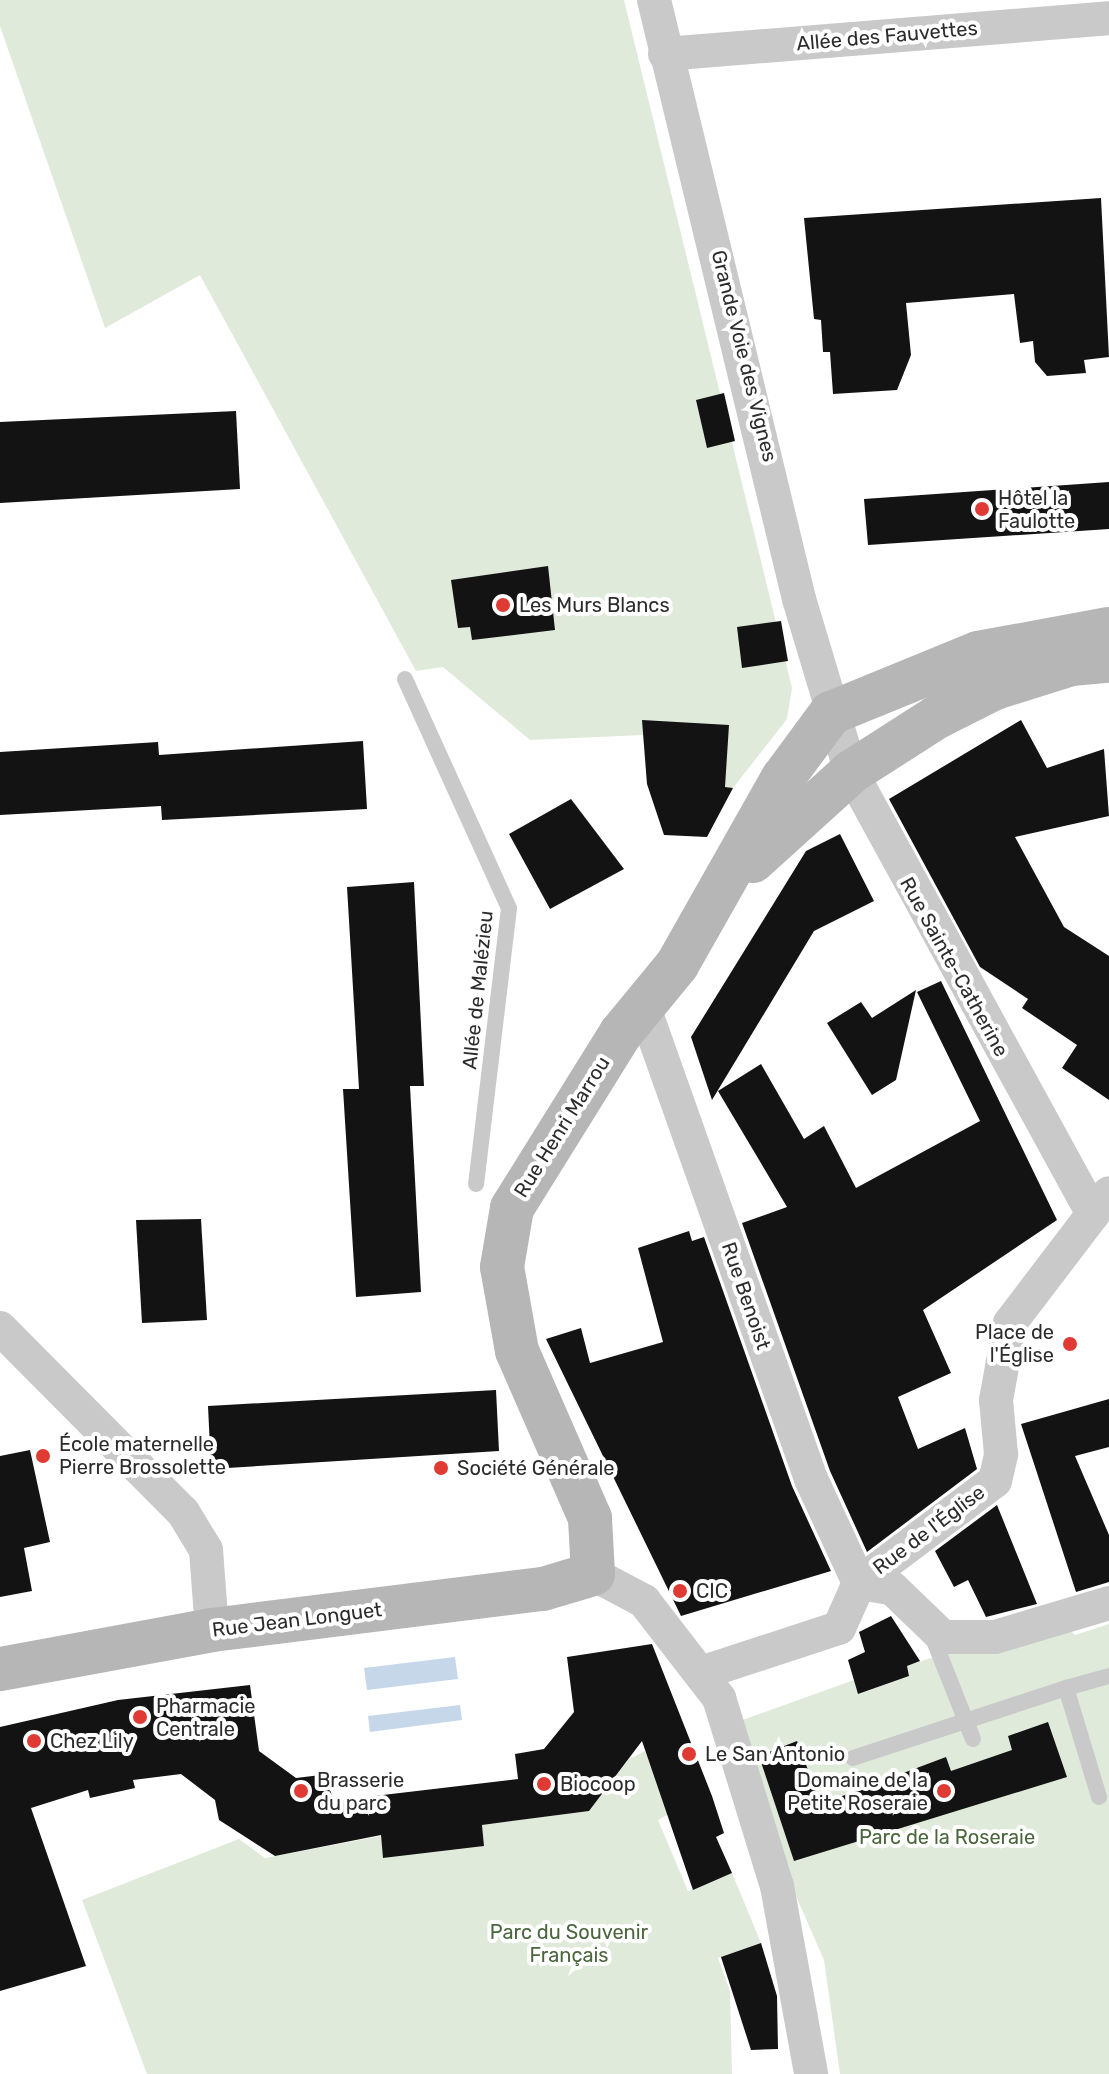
<!DOCTYPE html>
<meta charset="utf-8">
<style>
body{margin:0}
#map{position:relative;width:1109px;height:2074px;overflow:hidden;background:#fff;font-family:Rubik,sans-serif}
div>[style]{position:absolute}
.green>*{inset:0;background:#e0eada}
.water>*{inset:0;background:#c6d7e9}
.building>*{inset:0;background:#131313}
.lane>*{height:16px;margin:-8px;padding:0 8px;transform-origin:8px;border-radius:8px;background:#c9c9c9}
.street>*{height:34px;margin:-17px;padding:0 17px;transform-origin:17px;border-radius:17px;background:#c9c9c9}
.secondary>*{height:44px;margin:-22px;padding:0 22px;transform-origin:22px;border-radius:22px;background:#b6b6b6}
.dots>*{width:22px;height:22px;translate:-50% -50%;box-sizing:border-box;border:4px solid #fff;border-radius:50%}
span{translate:-50% -50%;white-space:nowrap;text-align:center;line-height:1.15;-webkit-text-stroke:8px #fff;paint-order:stroke}
.street-label{font-size:20px;color:#2c2c2c}
.poi-label{font-size:20px;color:#2c2c2c}
.left{translate:0 -50%;text-align:left}
.right{translate:-100% -50%;text-align:right}
.park-label{font-size:20px;color:#4a663c}
</style>
<div id="map">
<div class="green">
<div style="clip-path:polygon(0 0,624px 0,792px 688px,787px 719px,733px 788px,647px 784px,643px 735px,530px 740px,443px 667px,416px 671px,200px 275px,105px 328px,0 26px)"></div>
<div style="clip-path:polygon(1109px 1624px,1109px 2074px,840px 2074px,824px 1960px,792px 1887px,740px 1721px,854px 1680px,859px 1694px,909px 1676px,907px 1666px,972px 1644px,1064px 1625px,1075px 1635px)"></div>
<div style="clip-path:polygon(645px 1751px,669px 1814px,658px 1820px,688px 1891px,732px 1873px,761px 1943px,718px 1958px,730px 1991px,732px 2074px,147px 2074px,82px 1900px,239px 1839px,265px 1858px,381px 1836px,384px 1858px,484px 1846px,482px 1825px,589px 1811px,629px 1759px)"></div>
</div>
<div class="water">
<div style="clip-path:polygon(455px 1657px,458px 1679px,367px 1690px,364px 1668px)"></div>
<div style="clip-path:polygon(460px 1705px,462px 1720px,370px 1732px,368px 1716px)"></div>
</div>
<div class="building">
<div style="clip-path:polygon(1101px 198px,1109px 357px,1084px 360px,1086px 373px,1047px 376px,1035px 362px,1033px 341px,1020px 343px,1014px 294px,906px 303px,911px 355px,897px 390px,833px 394px,830px 352px,823px 352px,821px 320px,814px 319px,804px 218px)"></div>
<div style="clip-path:polygon(724px 393px,735px 441px,707px 448px,696px 400px)"></div>
<div style="clip-path:polygon(236px 411px,240px 489px,0 503px,0 422px)"></div>
<div style="clip-path:polygon(1109px 482px,1109px 529px,868px 545px,864px 499px)"></div>
<div style="clip-path:polygon(548px 566px,555px 630px,472px 640px,470px 627px,458px 628px,451px 580px)"></div>
<div style="clip-path:polygon(781px 621px,788px 661px,742px 668px,737px 627px)"></div>
<div style="clip-path:polygon(642px 720px,729px 725px,725px 787px,733px 788px,707px 837px,664px 835px,647px 784px)"></div>
<div style="clip-path:polygon(1021px 720px,1047px 768px,1104px 749px,1109px 816px,1015px 837px,1064px 927px,1109px 956px,1109px 1100px,1062px 1068px,1077px 1045px,1022px 1008px,1028px 999px,980px 967px,889px 799px)"></div>
<div style="clip-path:polygon(363px 741px,367px 809px,162px 820px,161px 806px,0 815px,0 752px,158px 742px,159px 755px)"></div>
<div style="clip-path:polygon(571px 799px,624px 869px,550px 909px,509px 834px)"></div>
<div style="clip-path:polygon(840px 834px,874px 901px,814px 931px,712px 1100px,691px 1037px,806px 851px)"></div>
<div style="clip-path:polygon(414px 882px,424px 1086px,410px 1086px,421px 1292px,356px 1297px,343px 1089px,359px 1089px,347px 887px)"></div>
<div style="clip-path:polygon(941px 981px,1057px 1220px,923px 1310px,951px 1373px,898px 1397px,918px 1449px,965px 1428px,977px 1469px,867px 1552px,830px 1471px,742px 1223px,787px 1207px,718px 1091px,761px 1064px,804px 1139px,824px 1126px,856px 1188px,980px 1121px,917px 992px)"></div>
<div style="clip-path:polygon(916px 990px,896px 1080px,872px 1095px,827px 1023px,861px 1002px,872px 1018px)"></div>
<div style="clip-path:polygon(201px 1219px,207px 1320px,142px 1323px,136px 1220px)"></div>
<div style="clip-path:polygon(689px 1231px,692px 1241px,704px 1237px,792px 1486px,831px 1571px,681px 1616px,546px 1339px,581px 1328px,590px 1363px,663px 1342px,638px 1248px)"></div>
<div style="clip-path:polygon(496px 1390px,499px 1451px,211px 1469px,208px 1406px)"></div>
<div style="clip-path:polygon(1109px 1399px,1109px 1447px,1075px 1456px,1109px 1535px,1109px 1582px,1076px 1592px,1021px 1424px)"></div>
<div style="clip-path:polygon(30px 1450px,50px 1542px,24px 1548px,32px 1591px,0 1597px,0 1456px)"></div>
<div style="clip-path:polygon(997px 1505px,1037px 1604px,986px 1617px,968px 1580px,954px 1587px,935px 1551px)"></div>
<div style="clip-path:polygon(891px 1616px,920px 1661px,907px 1666px,909px 1676px,858px 1694px,848px 1660px,865px 1652px,859px 1632px)"></div>
<div style="clip-path:polygon(652px 1644px,712px 1796px,724px 1833px,716px 1837px,732px 1873px,693px 1890px,642px 1741px,589px 1811px,482px 1825px,484px 1846px,383px 1858px,381px 1835px,275px 1856px,219px 1820px,215px 1800px,181px 1774px,133px 1780px,135px 1788px,90px 1798px,88px 1790px,31px 1808px,86px 1966px,0 1991px,0 1727px,118px 1700px,250px 1685px,259px 1751px,296px 1778px,329px 1774px,332px 1801px,518px 1779px,515px 1754px,544px 1749px,574px 1712px,567px 1657px)"></div>
<div style="clip-path:polygon(1048px 1722px,1067px 1777px,794px 1861px,759px 1756px,797px 1741px,821px 1804px,946px 1757px,951px 1771px,1012px 1750px,1008px 1736px)"></div>
<div style="clip-path:polygon(761px 1943px,777px 1996px,778px 2049px,751px 2050px,721px 1957px)"></div>
</div>
<div class="lane">
<div style="left:405px;top:679px;width:252px;rotate:65.6deg"></div>
<div style="left:509px;top:908px;width:278px;rotate:96.8deg"></div>
<div style="left:931px;top:1633px;width:114px;rotate:68.4deg"></div>
<div style="left:853px;top:1758px;width:224px;rotate:-18.2deg"></div>
<div style="left:1099px;top:1797px;width:114px;rotate:-106.8deg"></div>
<div style="left:1066px;top:1688px;width:45px;rotate:-15.6deg"></div>
</div>
<div class="street">
<div style="left:654px;top:0;width:616px;rotate:76.39deg"></div>
<div style="left:799px;top:599px;width:181px;rotate:73.3deg"></div>
<div style="left:851px;top:772px;width:504px;rotate:61.3deg"></div>
<div style="left:665px;top:54px;width:445px;rotate:-4.6deg"></div>
<div style="left:643px;top:1005px;width:503px;rotate:70.48deg"></div>
<div style="left:811px;top:1479px;width:115px;rotate:65.2deg"></div>
<div style="left:0;top:1328px;width:260px;rotate:45.2deg"></div>
<div style="left:183px;top:1512px;width:44px;rotate:58.8deg"></div>
<div style="left:206px;top:1550px;width:80px;rotate:85.7deg"></div>
<div style="left:593px;top:1574px;width:58px;rotate:27.9deg"></div>
<div style="left:644px;top:1601px;width:123px;rotate:52.3deg"></div>
<div style="left:719px;top:1698px;width:197px;rotate:72.9deg"></div>
<div style="left:777px;top:1886px;width:191px;rotate:79.7deg"></div>
<div style="left:859px;top:1583px;width:33px;rotate:9deg"></div>
<div style="left:892px;top:1588px;width:71px;rotate:43.9deg"></div>
<div style="left:943px;top:1637px;width:52px"></div>
<div style="left:995px;top:1637px;width:119px;rotate:-16.6deg"></div>
<div style="left:701px;top:1673px;width:145px;rotate:-18.1deg"></div>
<div style="left:839px;top:1628px;width:49px;rotate:-66deg"></div>
<div style="left:859px;top:1583px;width:170px;rotate:-36.9deg"></div>
<div style="left:995px;top:1481px;width:28px;rotate:-77deg"></div>
<div style="left:1001px;top:1454px;width:54px;rotate:-95.3deg"></div>
<div style="left:996px;top:1400px;width:78px;rotate:-79.7deg"></div>
<div style="left:1010px;top:1323px;width:163px;rotate:-52.7deg"></div>
</div>
<div class="secondary">
<div style="left:753px;top:861px;width:132px;rotate:-42.2deg"></div>
<div style="left:851px;top:772px;width:102px;rotate:-32.6deg"></div>
<div style="left:937px;top:717px;width:65px;rotate:-26.6deg"></div>
<div style="left:995px;top:688px;width:80px;rotate:-17.5deg"></div>
<div style="left:1071px;top:664px;width:38px;rotate:-5deg"></div>
<div style="left:0;top:1669px;width:216px;rotate:-10.4deg"></div>
<div style="left:212px;top:1630px;width:334px;rotate:-7.1deg"></div>
<div style="left:543px;top:1589px;width:52px;rotate:-16.7deg"></div>
<div style="left:593px;top:1574px;width:56px;rotate:-93.1deg"></div>
<div style="left:590px;top:1518px;width:182px;rotate:-113.6deg"></div>
<div style="left:517px;top:1351px;width:85px;rotate:-100.1deg"></div>
<div style="left:502px;top:1267px;width:60px;rotate:-80.4deg"></div>
<div style="left:512px;top:1208px;width:206px;rotate:-58.1deg"></div>
<div style="left:621px;top:1033px;width:88px;rotate:-50.5deg"></div>
<div style="left:677px;top:965px;width:215px;rotate:-60.5deg"></div>
<div style="left:783px;top:778px;width:81px;rotate:-53.6deg"></div>
<div style="left:831px;top:713px;width:159px;rotate:-22.2deg"></div>
<div style="left:978px;top:653px;width:133px;rotate:-10.4deg"></div>
</div>
<div class="dots">
<div style="left:982px;top:509px;background:#df3a33"></div>
<div style="left:503px;top:605px;background:#df3a33"></div>
<div style="left:1070px;top:1344px;background:#df3a33"></div>
<div style="left:43px;top:1456px;background:#df3a33"></div>
<div style="left:441px;top:1468px;background:#df3a33"></div>
<div style="left:680px;top:1591px;background:#df3a33"></div>
<div style="left:140px;top:1717px;background:#df3a33"></div>
<div style="left:34px;top:1741px;background:#df3a33"></div>
<div style="left:689px;top:1754px;background:#df3a33"></div>
<div style="left:544px;top:1784px;background:#df3a33"></div>
<div style="left:301px;top:1791px;background:#df3a33"></div>
<div style="left:944px;top:1791px;background:#df3a33"></div>
</div>
<div class="street-label">
<span style="left:887px;top:36px;rotate:-5deg">Allée des Fauvettes</span>
<span style="left:744px;top:356px;rotate:76deg">Grande Voie des Vignes</span>
<span style="left:954px;top:967px;rotate:61deg">Rue Sainte-Catherine</span>
<span style="left:478px;top:990px;rotate:-84deg">Allée de Malézieu</span>
<span style="left:562px;top:1127px;rotate:-58deg">Rue Henri Marrou</span>
<span style="left:746px;top:1296px;rotate:71deg">Rue Benoist</span>
<span style="left:929px;top:1530px;rotate:-37deg">Rue de l'Église</span>
<span style="left:297px;top:1620px;rotate:-7deg">Rue Jean Longuet</span>
</div>
<div class="poi-label">
<span class="left" style="left:998px;top:510px">Hôtel la<br>Faulotte</span>
<span class="left" style="left:519px;top:605px">Les Murs Blancs</span>
<span class="right" style="left:1054px;top:1344px">Place de<br>l'Église</span>
<span class="left" style="left:59px;top:1456px">École maternelle<br>Pierre Brossolette</span>
<span class="left" style="left:457px;top:1468px">Société Générale</span>
<span class="left" style="left:696px;top:1591px">CIC</span>
<span class="left" style="left:156px;top:1718px">Pharmacie<br>Centrale</span>
<span class="left" style="left:50px;top:1741px">Chez Lily</span>
<span class="left" style="left:705px;top:1754px">Le San Antonio</span>
<span class="left" style="left:317px;top:1792px">Brasserie<br>du parc</span>
<span class="right" style="left:928px;top:1792px">Domaine de la<br>Petite Roseraie</span>
<span class="left" style="left:560px;top:1784px">Biocoop</span>
</div>
<div class="park-label">
<span style="left:947px;top:1837px">Parc de la Roseraie</span>
<span style="left:569px;top:1944px">Parc du Souvenir<br>Français</span>
</div>
</div>
